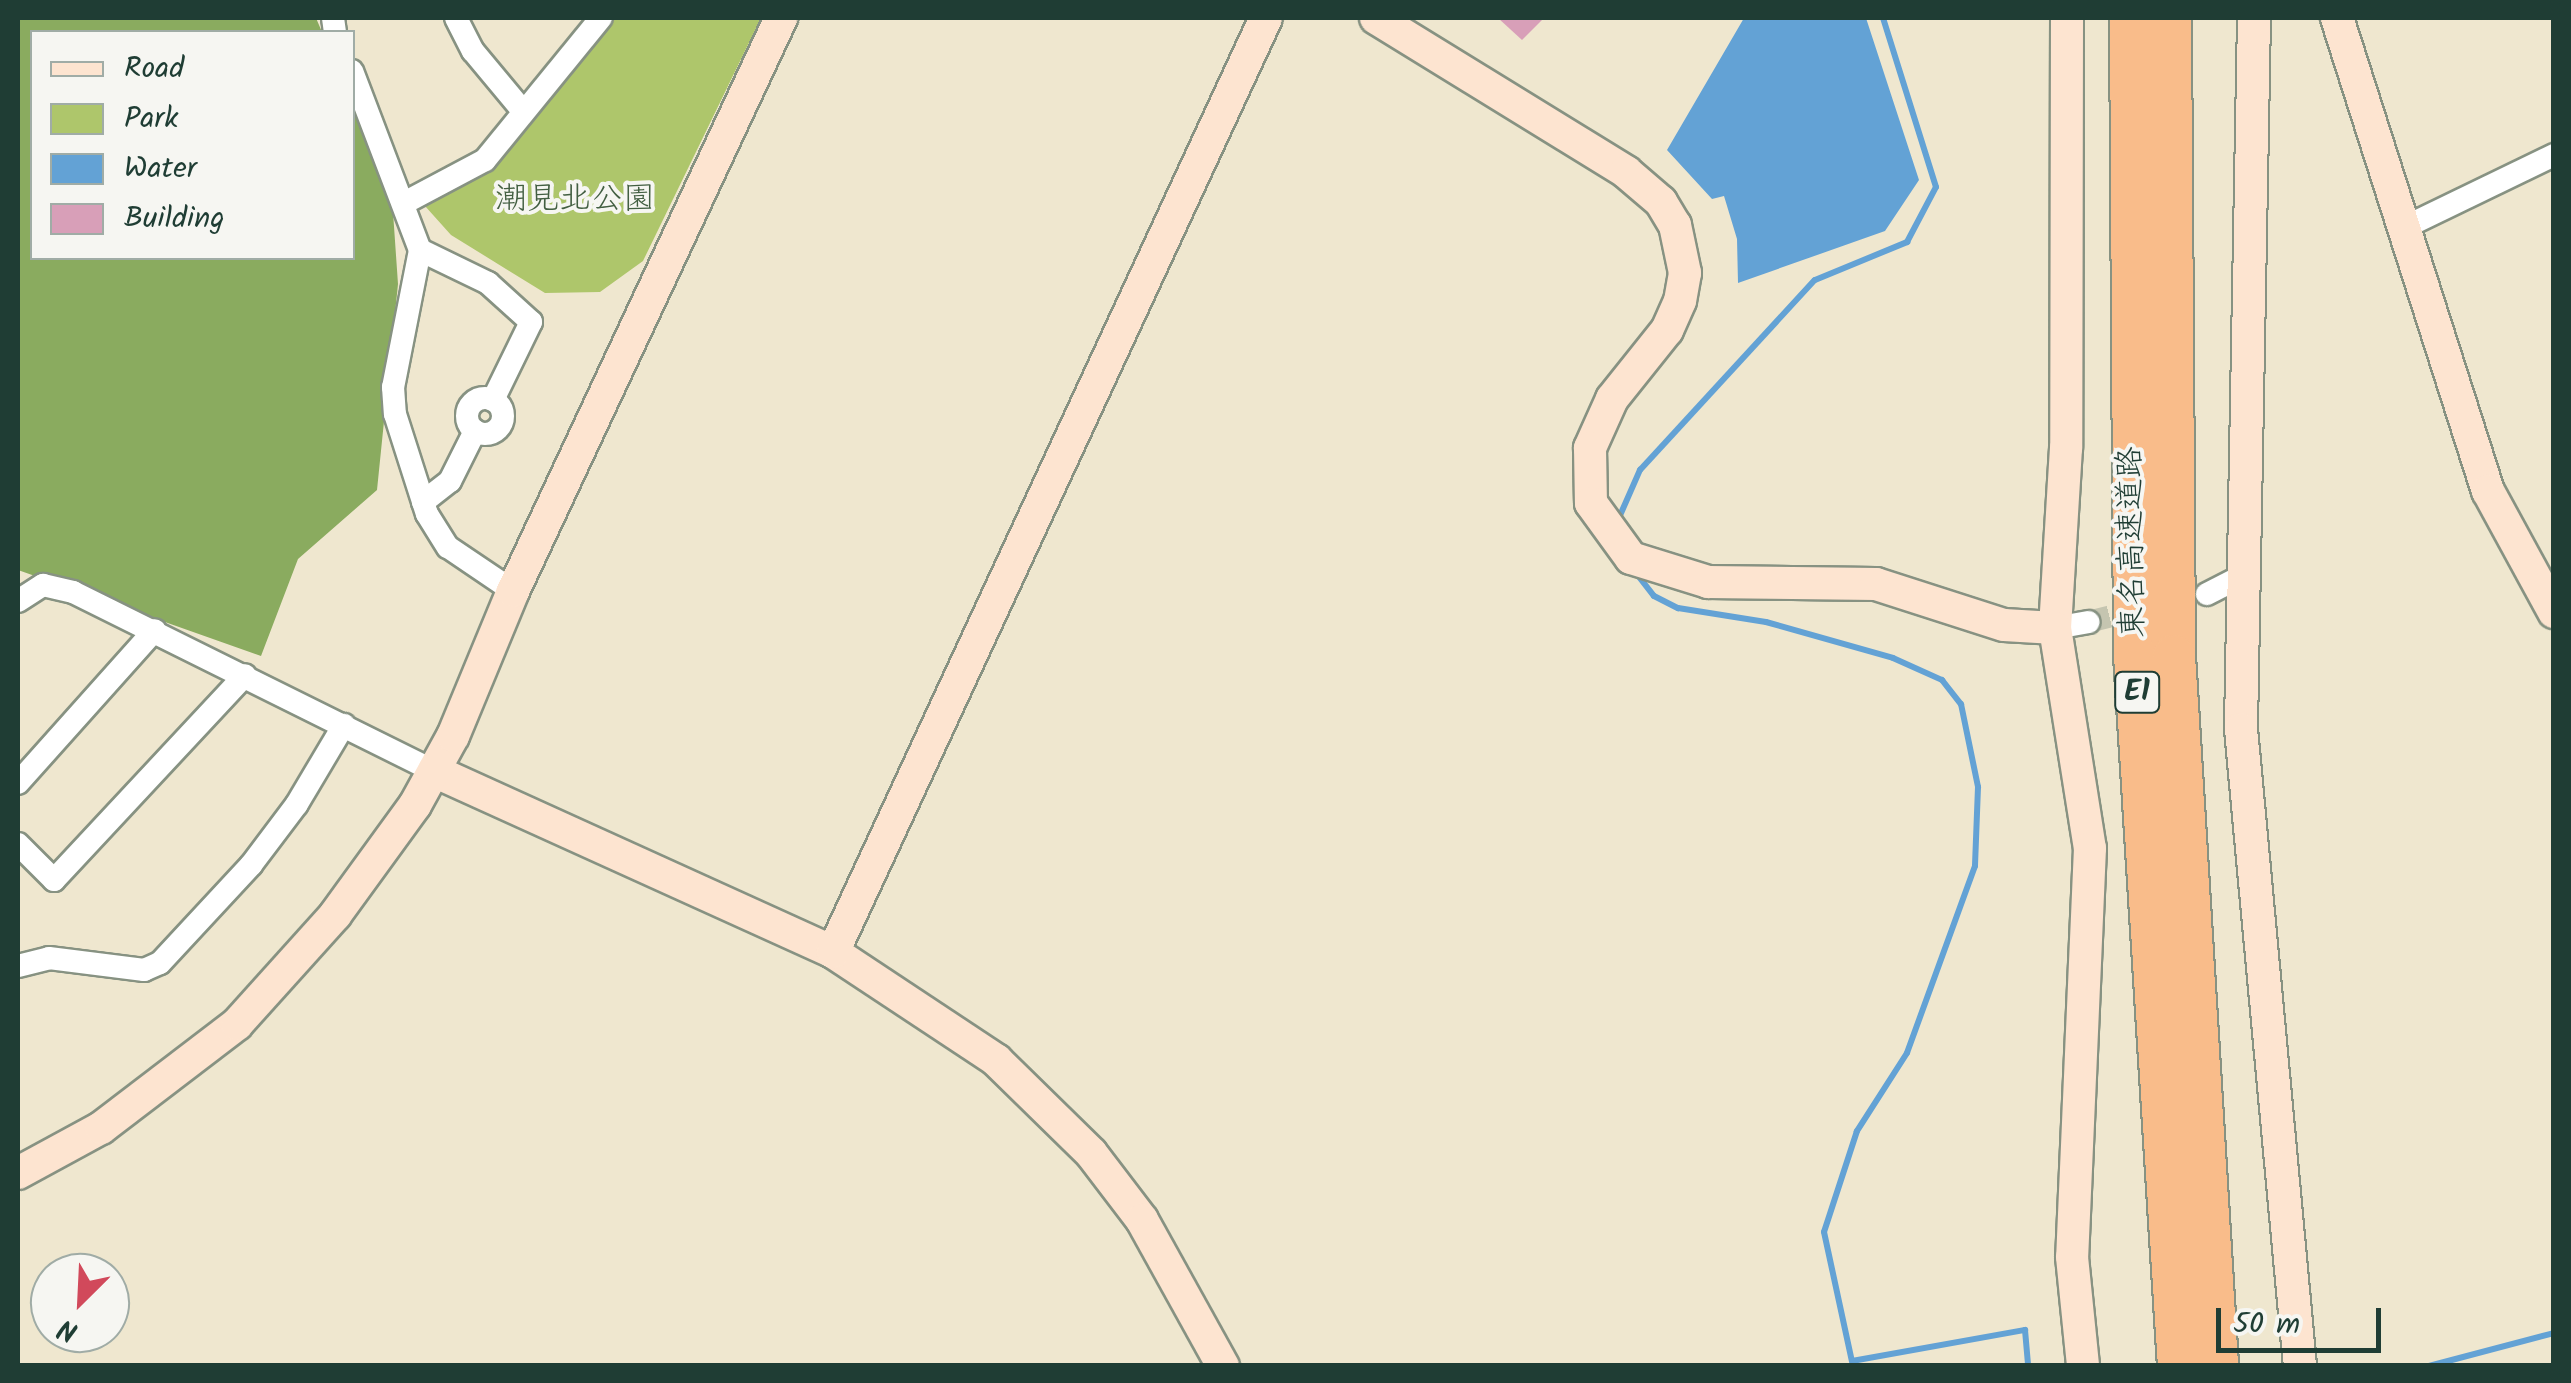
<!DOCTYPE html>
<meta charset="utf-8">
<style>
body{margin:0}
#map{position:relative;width:2571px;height:1383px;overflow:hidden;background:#efe7cf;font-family:Kalam,"Klee One",sans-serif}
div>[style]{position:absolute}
.green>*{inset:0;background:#aec66b}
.forest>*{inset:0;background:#8aab5f}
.water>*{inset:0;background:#63a2d5}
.stream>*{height:6px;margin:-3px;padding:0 3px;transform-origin:3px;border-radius:3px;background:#63a2d5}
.building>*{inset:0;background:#d89fb8}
.street-tunnel>*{height:22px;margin-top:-11px;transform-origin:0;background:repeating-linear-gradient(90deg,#c5c5b0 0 22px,transparent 0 33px)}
.roads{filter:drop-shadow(2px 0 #879282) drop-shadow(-2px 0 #879282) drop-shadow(0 2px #879282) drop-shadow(0 -2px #879282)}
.street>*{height:22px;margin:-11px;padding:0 11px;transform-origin:11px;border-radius:11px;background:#fff}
.street>.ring{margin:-11px;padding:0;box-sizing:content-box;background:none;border:22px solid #fff;border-radius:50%}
.secondary>*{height:32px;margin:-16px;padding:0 16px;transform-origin:16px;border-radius:16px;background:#fde4d0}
.highway>*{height:42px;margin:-21px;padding:0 21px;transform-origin:21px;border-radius:21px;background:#f9bc8a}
span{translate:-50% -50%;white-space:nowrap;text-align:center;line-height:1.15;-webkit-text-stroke:8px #f6f6f2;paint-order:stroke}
.shield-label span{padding:2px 8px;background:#f6f6f2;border:2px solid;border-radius:8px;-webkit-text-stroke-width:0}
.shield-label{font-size:30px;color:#1f3d34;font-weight:700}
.park-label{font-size:32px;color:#435f42}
.street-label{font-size:32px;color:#1f3d34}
.frame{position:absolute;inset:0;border:20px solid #1f3d34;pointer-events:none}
.legend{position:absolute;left:30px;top:30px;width:325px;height:230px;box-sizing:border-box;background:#f6f6f2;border:2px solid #a0aca6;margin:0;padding:12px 18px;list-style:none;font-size:30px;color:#1f3d34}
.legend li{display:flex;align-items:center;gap:20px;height:50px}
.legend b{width:50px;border:2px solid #a0aca6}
.north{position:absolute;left:30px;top:1253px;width:100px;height:100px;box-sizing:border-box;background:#f6f6f2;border:2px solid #a0aca6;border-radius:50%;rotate:204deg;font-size:28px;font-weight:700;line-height:40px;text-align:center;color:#1f3d34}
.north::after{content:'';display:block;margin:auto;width:35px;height:45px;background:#d1495b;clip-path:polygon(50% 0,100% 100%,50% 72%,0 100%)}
.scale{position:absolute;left:2216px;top:1308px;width:165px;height:45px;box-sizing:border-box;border:5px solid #1f3d34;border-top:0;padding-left:12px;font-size:30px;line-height:35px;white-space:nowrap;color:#1f3d34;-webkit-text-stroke:8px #f6f6f2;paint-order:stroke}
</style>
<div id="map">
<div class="green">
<div style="clip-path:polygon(614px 18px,761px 18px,643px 261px,600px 292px,545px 293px,451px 235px,425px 206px,486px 169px)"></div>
</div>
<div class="forest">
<div style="clip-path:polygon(18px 18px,316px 18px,322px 32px,32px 32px,32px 258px,352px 258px,353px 110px,393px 212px,398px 284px,377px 490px,298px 559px,261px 656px,18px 570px)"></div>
</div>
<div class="water">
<div style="clip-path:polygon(1744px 18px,1866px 18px,1919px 180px,1885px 231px,1738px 283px,1737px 239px,1724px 196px,1712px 199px,1667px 150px)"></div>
</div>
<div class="stream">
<div style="left:1618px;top:520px;width:55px;rotate:-66.3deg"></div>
<div style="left:1640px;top:470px;width:258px;rotate:-47.4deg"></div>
<div style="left:1815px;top:280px;width:100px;rotate:-22.4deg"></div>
<div style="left:1907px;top:242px;width:62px;rotate:-62.2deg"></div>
<div style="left:1936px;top:187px;width:177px;rotate:-107.4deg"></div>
<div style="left:1636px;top:573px;width:29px;rotate:52deg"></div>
<div style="left:1654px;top:596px;width:27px;rotate:27deg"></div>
<div style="left:1678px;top:608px;width:89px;rotate:9deg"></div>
<div style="left:1766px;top:622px;width:132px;rotate:15.8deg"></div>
<div style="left:1893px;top:658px;width:54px;rotate:24.2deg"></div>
<div style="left:1942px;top:680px;width:31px;rotate:52deg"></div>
<div style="left:1961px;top:704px;width:85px;rotate:78.4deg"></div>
<div style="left:1978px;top:787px;width:79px;rotate:92.2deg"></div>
<div style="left:1975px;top:866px;width:199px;rotate:110deg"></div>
<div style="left:1907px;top:1053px;width:93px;rotate:122.7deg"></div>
<div style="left:1857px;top:1131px;width:106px;rotate:108.1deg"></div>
<div style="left:1824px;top:1232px;width:132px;rotate:77.8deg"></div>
<div style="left:1852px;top:1361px;width:176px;rotate:-10.2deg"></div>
<div style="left:2025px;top:1330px;width:36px;rotate:85deg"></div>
<div style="left:2429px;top:1366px;width:129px;rotate:-14.8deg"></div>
</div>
<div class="building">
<div style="clip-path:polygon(1498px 18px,1544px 18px,1522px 40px)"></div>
</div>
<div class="street-tunnel">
<div style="left:2088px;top:622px;width:54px;rotate:-14deg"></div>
</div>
<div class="roads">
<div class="street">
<div style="left:333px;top:18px;width:14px;rotate:82deg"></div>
<div style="left:456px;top:18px;width:37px;rotate:63deg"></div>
<div style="left:473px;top:51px;width:78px;rotate:50.2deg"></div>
<div style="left:352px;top:71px;width:191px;rotate:69.2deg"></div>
<div style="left:420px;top:250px;width:140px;rotate:101.1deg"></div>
<div style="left:393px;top:387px;width:27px;rotate:86deg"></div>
<div style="left:395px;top:414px;width:105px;rotate:72.3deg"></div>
<div style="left:427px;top:514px;width:39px;rotate:58deg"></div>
<div style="left:448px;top:547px;width:78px;rotate:34.1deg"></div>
<div style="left:406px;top:202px;width:89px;rotate:-28deg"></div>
<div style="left:485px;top:160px;width:183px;rotate:-50.8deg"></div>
<div style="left:2403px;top:228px;width:168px;rotate:-25.8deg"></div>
<div style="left:420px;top:250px;width:76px;rotate:25.9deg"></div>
<div style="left:488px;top:283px;width:58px;rotate:42.2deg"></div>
<div style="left:531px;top:322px;width:87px;rotate:116deg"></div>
<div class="ring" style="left:467px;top:398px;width:14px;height:14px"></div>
<div style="left:423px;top:502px;width:34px;rotate:-38deg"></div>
<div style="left:450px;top:481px;width:56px;rotate:-63.4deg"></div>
<div style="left:2207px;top:594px;width:46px;rotate:-27.1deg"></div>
<div style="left:18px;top:601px;width:30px;rotate:-33deg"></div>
<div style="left:43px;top:585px;width:31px;rotate:13deg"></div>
<div style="left:73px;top:592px;width:403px;rotate:26.4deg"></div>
<div style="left:2055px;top:628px;width:34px;rotate:-10deg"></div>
<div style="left:18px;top:783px;width:205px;rotate:-48.2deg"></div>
<div style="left:18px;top:844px;width:51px;rotate:45deg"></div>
<div style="left:54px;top:880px;width:280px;rotate:-47deg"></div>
<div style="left:18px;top:966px;width:32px;rotate:-14deg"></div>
<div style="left:49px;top:958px;width:96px;rotate:7.2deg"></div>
<div style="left:144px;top:970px;width:17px;rotate:-24deg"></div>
<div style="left:160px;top:963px;width:134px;rotate:-47.1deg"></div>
<div style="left:251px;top:865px;width:76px;rotate:-53deg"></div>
<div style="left:297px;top:804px;width:92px;rotate:-59.3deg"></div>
</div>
<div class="secondary">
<div style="left:1376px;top:18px;width:294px;rotate:31.6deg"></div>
<div style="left:1626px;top:172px;width:46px;rotate:40.6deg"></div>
<div style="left:1661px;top:202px;width:27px;rotate:59deg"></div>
<div style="left:1675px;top:225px;width:49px;rotate:78.2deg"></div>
<div style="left:1685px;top:273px;width:28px;rotate:100deg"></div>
<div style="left:1680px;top:301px;width:32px;rotate:114deg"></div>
<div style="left:1667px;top:330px;width:88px;rotate:128.6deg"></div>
<div style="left:1612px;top:399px;width:54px;rotate:114.2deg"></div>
<div style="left:1590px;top:448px;width:55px;rotate:89deg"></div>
<div style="left:1591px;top:503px;width:68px;rotate:54deg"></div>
<div style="left:1631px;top:558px;width:81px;rotate:17.3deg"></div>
<div style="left:1708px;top:582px;width:168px;rotate:0.7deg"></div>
<div style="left:1876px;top:584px;width:134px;rotate:17.8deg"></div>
<div style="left:2004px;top:625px;width:51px;rotate:3.4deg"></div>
<div style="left:2067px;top:18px;width:430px;rotate:90.1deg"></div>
<div style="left:2066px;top:448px;width:180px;rotate:93.5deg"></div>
<div style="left:2055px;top:628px;width:223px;rotate:81deg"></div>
<div style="left:2090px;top:848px;width:409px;rotate:92.5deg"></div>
<div style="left:2072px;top:1257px;width:110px;rotate:84.2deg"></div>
<div style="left:2254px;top:18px;width:711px;rotate:91.05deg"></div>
<div style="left:2241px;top:729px;width:640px;rotate:84.71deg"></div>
<div style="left:2337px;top:18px;width:497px;rotate:72.3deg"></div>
<div style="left:2488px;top:491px;width:138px;rotate:61.4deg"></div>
<div style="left:434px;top:771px;width:438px;rotate:24.4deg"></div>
<div style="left:833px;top:952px;width:196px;rotate:33.5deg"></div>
<div style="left:996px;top:1060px;width:133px;rotate:44.4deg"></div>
<div style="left:1091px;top:1153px;width:84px;rotate:52.7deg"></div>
<div style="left:1142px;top:1220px;width:167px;rotate:61deg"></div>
<div style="left:833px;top:952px;width:1029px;rotate:-65.13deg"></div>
<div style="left:18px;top:1173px;width:94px;rotate:-28.5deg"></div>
<div style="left:101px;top:1128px;width:171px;rotate:-37.4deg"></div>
<div style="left:237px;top:1024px;width:147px;rotate:-48deg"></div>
<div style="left:335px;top:915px;width:136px;rotate:-54deg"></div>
<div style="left:415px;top:805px;width:79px;rotate:-61.2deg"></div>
<div style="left:453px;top:736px;width:157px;rotate:-67.5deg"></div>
<div style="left:513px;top:591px;width:633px;rotate:-64.93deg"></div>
</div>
<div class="highway">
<div style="left:2131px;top:18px;width:637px;rotate:89.64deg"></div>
<div style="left:2135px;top:655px;width:712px;rotate:86.46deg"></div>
<div style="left:2170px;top:18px;width:638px;rotate:89.64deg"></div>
<div style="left:2174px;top:656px;width:711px;rotate:86.53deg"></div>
</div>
</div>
<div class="shield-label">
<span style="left:2137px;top:692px">E1</span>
</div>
<div class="park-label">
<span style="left:575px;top:200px">潮見北公園</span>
</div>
<div class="street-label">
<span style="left:2133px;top:542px;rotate:-91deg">東名高速道路</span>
</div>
<div class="frame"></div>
<ul class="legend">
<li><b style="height:12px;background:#fde4d0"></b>Road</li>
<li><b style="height:28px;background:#aec66b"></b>Park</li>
<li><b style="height:28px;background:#63a2d5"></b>Water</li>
<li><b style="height:28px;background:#d89fb8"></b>Building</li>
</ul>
<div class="north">N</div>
<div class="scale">50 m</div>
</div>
